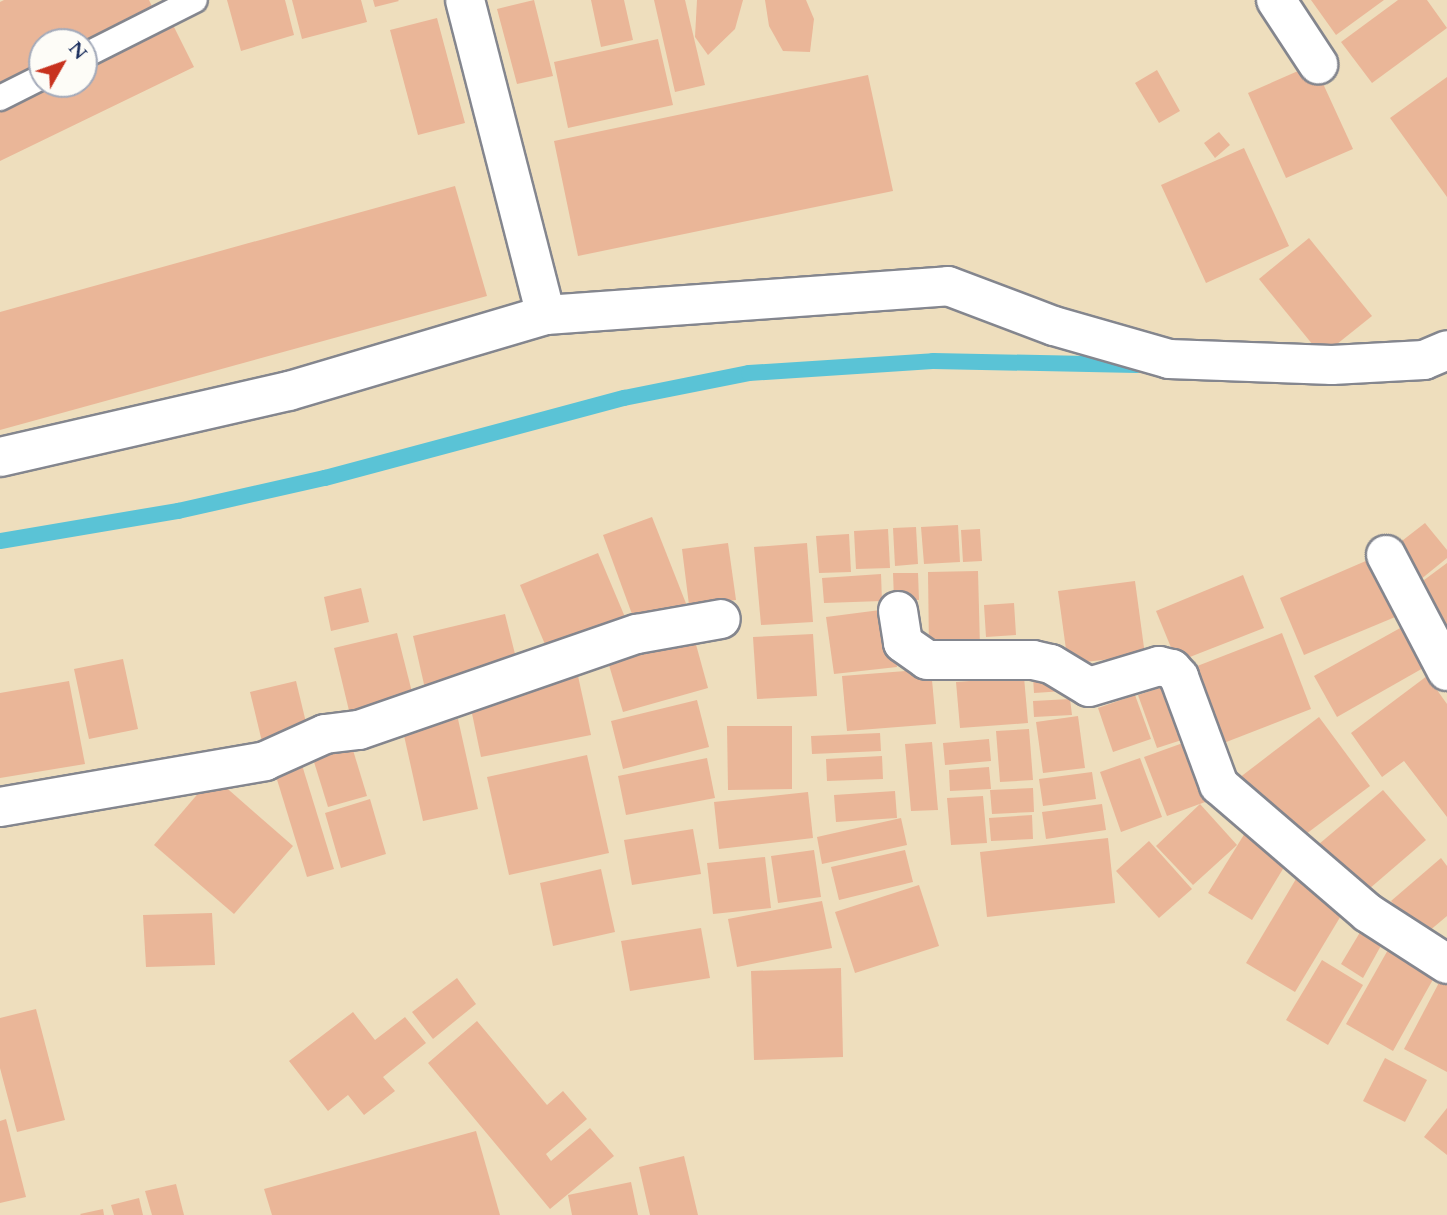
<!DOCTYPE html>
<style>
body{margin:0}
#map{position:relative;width:1447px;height:1215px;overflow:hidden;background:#eedebd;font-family:Cardo,serif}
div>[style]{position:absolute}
.stream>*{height:16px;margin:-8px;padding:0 8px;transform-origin:8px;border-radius:8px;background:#5ac3d6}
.building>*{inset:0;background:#eab698}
.roads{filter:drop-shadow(2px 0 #84868e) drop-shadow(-2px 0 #84868e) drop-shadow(0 2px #84868e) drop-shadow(0 -2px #84868e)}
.service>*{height:24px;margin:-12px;padding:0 12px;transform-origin:12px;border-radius:12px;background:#fff}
.minor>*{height:38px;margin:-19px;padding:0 19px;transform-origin:19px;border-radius:19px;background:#fff}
span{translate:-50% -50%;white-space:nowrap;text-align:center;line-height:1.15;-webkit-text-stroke:6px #fdfcf7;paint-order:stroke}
.north{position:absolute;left:28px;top:28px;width:70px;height:70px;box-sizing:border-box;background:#fdfcf7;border:2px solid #a3aaba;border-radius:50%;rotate:50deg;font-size:19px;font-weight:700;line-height:28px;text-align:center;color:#1b2f5e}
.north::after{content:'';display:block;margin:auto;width:24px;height:32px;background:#c8321e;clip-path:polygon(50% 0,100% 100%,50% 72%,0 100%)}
</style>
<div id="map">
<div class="stream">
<div style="left:0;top:541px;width:181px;rotate:-9.6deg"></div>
<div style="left:178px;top:511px;width:151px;rotate:-12.7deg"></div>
<div style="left:325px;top:478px;width:310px;rotate:-15deg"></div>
<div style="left:624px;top:398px;width:127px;rotate:-11.3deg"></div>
<div style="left:749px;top:373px;width:184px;rotate:-3.7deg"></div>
<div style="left:933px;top:361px;width:204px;rotate:1.1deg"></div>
</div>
<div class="building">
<div style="clip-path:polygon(4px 0,149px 0,158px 19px,84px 53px,84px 42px,42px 42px,42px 73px,0 93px,0 2px)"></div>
<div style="clip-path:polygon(227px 0,285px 0,294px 35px,241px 51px)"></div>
<div style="clip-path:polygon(292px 0,361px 0,367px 22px,302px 39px)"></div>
<div style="clip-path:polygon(373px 0,398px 0,399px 1px,375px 7px)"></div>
<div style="clip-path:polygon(534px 0,553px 76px,517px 84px,497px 9px)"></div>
<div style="clip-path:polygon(591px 0,624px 0,633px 40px,601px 47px)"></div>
<div style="clip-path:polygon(654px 0,685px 0,705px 85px,675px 92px)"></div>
<div style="clip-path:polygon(697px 0,743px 0,735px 29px,708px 55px,695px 37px)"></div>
<div style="clip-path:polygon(765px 0,806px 0,814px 19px,810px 52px,783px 51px,769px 26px)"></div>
<div style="clip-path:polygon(1311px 0,1384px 0,1336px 35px)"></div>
<div style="clip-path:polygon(1398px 0,1427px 0,1447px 28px,1372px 83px,1341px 42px)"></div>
<div style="clip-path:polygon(437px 18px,465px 123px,418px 135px,390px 30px)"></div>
<div style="clip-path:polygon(173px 25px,194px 67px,0 161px,0 108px,50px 84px,84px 84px,84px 68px)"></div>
<div style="clip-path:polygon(658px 39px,673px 105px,568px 128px,554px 62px)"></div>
<div style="clip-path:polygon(1314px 64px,1353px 149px,1286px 178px,1248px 93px)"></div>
<div style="clip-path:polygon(1157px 70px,1180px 111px,1159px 123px,1135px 83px)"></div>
<div style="clip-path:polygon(868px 75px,893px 191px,578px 256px,554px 141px)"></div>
<div style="clip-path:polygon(1447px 77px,1447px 197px,1390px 118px)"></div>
<div style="clip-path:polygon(1219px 132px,1230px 145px,1215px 158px,1204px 143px)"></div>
<div style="clip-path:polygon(1244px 148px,1289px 246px,1206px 283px,1161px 185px)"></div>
<div style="clip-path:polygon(455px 186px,487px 296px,0 430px,0 312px)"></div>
<div style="clip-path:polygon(1309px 238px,1372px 316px,1322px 356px,1259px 279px)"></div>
<div style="clip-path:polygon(652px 517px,687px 606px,636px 625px,603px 535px)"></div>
<div style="clip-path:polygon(1425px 523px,1447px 550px,1447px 558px,1415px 584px,1389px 551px)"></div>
<div style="clip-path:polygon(958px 525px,960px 562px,924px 564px,921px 527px)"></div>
<div style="clip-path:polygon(916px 527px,918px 564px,895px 566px,893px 528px)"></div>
<div style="clip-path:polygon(888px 529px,890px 568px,856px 569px,854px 531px)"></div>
<div style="clip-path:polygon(980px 529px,982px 561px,963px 562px,961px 530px)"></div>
<div style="clip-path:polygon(849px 534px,851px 572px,819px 573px,816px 536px)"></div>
<div style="clip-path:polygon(728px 543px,736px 600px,689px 605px,682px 549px)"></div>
<div style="clip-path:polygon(807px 543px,813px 622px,761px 625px,754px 547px)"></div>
<div style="clip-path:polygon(598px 553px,630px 629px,552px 661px,520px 585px)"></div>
<div style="clip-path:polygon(1375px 557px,1400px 615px,1304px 655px,1280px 598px)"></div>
<div style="clip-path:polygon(1447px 563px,1447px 627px,1416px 586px)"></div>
<div style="clip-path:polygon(978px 571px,980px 648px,929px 649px,928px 572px)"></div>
<div style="clip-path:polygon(893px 573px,918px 573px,919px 600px,894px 599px)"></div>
<div style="clip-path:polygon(881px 574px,882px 601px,824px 603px,822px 578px)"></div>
<div style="clip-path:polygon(1243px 575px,1264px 628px,1177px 662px,1156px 611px)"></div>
<div style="clip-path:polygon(1135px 581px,1145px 655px,1068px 664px,1058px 591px)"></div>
<div style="clip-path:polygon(361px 588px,369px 622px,331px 631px,324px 597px)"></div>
<div style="clip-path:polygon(1014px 603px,1016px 635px,986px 637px,984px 605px)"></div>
<div style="clip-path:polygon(888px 609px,897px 667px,834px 674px,826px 617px)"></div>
<div style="clip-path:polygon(505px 614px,519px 670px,426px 693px,413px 636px)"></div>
<div style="clip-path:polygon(1402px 627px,1425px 667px,1337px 717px,1314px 676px)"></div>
<div style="clip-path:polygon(692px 630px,708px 688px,623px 712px,606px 655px)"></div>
<div style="clip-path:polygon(397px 633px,415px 704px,351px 719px,334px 648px)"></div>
<div style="clip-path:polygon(1282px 633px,1311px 709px,1216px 746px,1187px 670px)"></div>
<div style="clip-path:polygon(813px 634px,817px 696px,757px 699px,753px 637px)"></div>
<div style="clip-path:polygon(123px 659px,138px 729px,89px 739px,74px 669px)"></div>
<div style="clip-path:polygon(931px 669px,936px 724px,847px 731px,842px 676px)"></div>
<div style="clip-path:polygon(578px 676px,591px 735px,481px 757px,469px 699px)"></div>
<div style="clip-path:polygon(1427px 676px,1447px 704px,1447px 817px,1404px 761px,1382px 777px,1351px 733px)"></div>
<div style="clip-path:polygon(1024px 677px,1028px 723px,960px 728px,956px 682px)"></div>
<div style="clip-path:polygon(1033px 677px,1064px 691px,1034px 693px)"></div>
<div style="clip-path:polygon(69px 681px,85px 764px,0 778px,0 693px)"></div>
<div style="clip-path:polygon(296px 681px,310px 739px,264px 750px,250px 692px)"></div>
<div style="clip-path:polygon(1172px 684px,1191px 737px,1157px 748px,1138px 695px)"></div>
<div style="clip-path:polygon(1135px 695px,1151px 739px,1113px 752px,1098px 708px)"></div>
<div style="clip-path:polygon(1070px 699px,1072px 715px,1034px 717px,1033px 701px)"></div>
<div style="clip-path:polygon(697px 700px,709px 747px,623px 769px,611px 721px)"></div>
<div style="clip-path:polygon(1078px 716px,1085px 768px,1043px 773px,1036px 722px)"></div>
<div style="clip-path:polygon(1319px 717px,1370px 786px,1290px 846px,1239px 778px)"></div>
<div style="clip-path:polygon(458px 719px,478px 809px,423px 821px,403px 731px)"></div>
<div style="clip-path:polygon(727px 726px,792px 726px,792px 789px,728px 790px)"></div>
<div style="clip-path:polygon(1029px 729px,1033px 780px,1000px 782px,996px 731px)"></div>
<div style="clip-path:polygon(880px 733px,881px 751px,812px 754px,811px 736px)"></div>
<div style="clip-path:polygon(349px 737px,367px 796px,328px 807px,310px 749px)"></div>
<div style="clip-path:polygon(989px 739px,991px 761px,945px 765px,943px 743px)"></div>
<div style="clip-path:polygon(1194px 739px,1216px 798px,1167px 816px,1144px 757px)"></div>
<div style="clip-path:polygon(932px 742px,938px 810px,911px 811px,905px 744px)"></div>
<div style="clip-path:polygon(587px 755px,609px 853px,509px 875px,487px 777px)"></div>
<div style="clip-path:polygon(882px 756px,883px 779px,827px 781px,826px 759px)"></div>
<div style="clip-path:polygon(707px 758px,715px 798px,626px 815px,618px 776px)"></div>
<div style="clip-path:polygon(1140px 758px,1162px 817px,1121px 832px,1100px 772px)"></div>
<div style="clip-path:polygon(302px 765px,334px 869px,307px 877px,275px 773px)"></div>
<div style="clip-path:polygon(989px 767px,991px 789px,950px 791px,949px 770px)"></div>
<div style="clip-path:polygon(1092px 772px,1096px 799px,1043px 806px,1039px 779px)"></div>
<div style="clip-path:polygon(213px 776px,293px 846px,234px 914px,154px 845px)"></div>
<div style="clip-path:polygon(1033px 788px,1034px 812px,992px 814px,990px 790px)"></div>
<div style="clip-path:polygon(1383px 790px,1426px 840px,1362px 895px,1319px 844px)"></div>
<div style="clip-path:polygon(895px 791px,897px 818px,836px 822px,834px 795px)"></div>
<div style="clip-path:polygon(808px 792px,813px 838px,719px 849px,714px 802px)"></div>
<div style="clip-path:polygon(983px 796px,987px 843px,951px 845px,947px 798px)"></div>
<div style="clip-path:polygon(370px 799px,386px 854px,341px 868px,325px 813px)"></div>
<div style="clip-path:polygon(1102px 804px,1106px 830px,1046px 839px,1042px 812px)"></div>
<div style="clip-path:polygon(1200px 804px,1237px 845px,1193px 885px,1156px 846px)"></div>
<div style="clip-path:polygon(1032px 815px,1033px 839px,991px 841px,989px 818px)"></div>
<div style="clip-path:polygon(901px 818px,907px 845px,822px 864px,817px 837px)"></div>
<div style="clip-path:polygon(693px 829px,701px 874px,632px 885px,624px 840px)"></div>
<div style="clip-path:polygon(1245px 833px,1289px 859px,1252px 920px,1208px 893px)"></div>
<div style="clip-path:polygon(1108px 838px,1115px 903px,987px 917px,980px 852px)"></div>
<div style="clip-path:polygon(1149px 841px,1192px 889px,1159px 918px,1116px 871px)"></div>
<div style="clip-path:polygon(814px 850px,821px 897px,778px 903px,771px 856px)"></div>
<div style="clip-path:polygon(905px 850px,913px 882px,839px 900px,831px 867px)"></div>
<div style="clip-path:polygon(765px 857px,771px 908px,713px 914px,707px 863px)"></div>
<div style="clip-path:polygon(1441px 858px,1447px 866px,1447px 916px,1422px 937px,1391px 901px)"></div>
<div style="clip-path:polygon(601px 869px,615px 932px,553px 946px,540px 883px)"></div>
<div style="clip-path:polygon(1296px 879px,1345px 909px,1295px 992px,1246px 963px)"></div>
<div style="clip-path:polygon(919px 885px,939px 946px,855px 973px,835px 912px)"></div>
<div style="clip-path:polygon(822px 901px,832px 948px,737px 967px,728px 919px)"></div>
<div style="clip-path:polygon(212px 913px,215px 965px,146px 967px,143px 915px)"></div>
<div style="clip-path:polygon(701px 928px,710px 978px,630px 991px,621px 941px)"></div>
<div style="clip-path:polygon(1362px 929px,1383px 942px,1363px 978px,1341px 964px)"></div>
<div style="clip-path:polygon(1389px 948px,1436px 974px,1393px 1051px,1346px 1024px)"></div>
<div style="clip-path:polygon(1322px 960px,1363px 985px,1328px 1045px,1286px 1020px)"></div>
<div style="clip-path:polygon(841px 968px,843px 1057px,754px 1060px,751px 971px)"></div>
<div style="clip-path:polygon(1442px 977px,1447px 979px,1447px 1072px,1404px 1049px)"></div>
<div style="clip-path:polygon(457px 978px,476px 1004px,433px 1039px,412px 1012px)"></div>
<div style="clip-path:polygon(36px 1009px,65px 1120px,17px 1132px,0 1068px,0 1018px)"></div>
<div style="clip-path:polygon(353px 1012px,375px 1040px,405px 1017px,426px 1043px,383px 1077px,395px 1091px,364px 1115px,348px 1095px,328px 1111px,289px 1061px)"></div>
<div style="clip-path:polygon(477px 1021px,547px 1105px,563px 1091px,587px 1119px,546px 1154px,551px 1161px,590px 1128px,614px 1156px,550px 1209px,428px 1063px)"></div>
<div style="clip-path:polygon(1385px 1058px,1427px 1080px,1405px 1122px,1363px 1101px)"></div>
<div style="clip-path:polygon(1447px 1108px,1447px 1155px,1424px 1137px)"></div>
<div style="clip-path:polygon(6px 1119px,26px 1197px,0 1203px,0 1121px)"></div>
<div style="clip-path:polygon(476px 1131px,500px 1215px,272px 1215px,264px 1189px)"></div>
<div style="clip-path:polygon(684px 1156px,698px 1215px,650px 1215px,639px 1167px)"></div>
<div style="clip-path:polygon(631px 1182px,638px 1215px,572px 1215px,568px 1195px)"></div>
<div style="clip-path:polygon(176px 1184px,184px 1215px,152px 1215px,145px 1191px)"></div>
<div style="clip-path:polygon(139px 1198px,143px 1215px,114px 1215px,111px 1205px)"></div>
<div style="clip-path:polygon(103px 1209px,104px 1215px,81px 1215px,80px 1214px)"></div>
</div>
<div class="roads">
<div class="service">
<div style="left:84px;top:56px;width:124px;rotate:-26.8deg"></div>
<div style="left:0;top:98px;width:47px;rotate:-26.6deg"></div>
</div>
<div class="minor">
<div style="left:465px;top:0;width:325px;rotate:75.6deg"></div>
<div style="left:1276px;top:0;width:77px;rotate:56.7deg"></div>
<div style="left:0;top:457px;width:296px;rotate:-12.9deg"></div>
<div style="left:289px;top:391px;width:268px;rotate:-16.5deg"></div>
<div style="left:546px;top:315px;width:403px;rotate:-4.1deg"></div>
<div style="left:948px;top:286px;width:113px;rotate:20.7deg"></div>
<div style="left:1054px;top:326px;width:120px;rotate:16deg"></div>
<div style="left:1169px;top:359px;width:163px;rotate:2.1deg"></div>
<div style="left:1332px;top:365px;width:92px;rotate:-3.1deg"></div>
<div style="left:1424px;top:360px;width:25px;rotate:-23deg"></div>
<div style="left:1386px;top:555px;width:131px;rotate:62.3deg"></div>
<div style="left:898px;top:611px;width:32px;rotate:81deg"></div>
<div style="left:903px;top:643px;width:29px;rotate:35deg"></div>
<div style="left:927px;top:660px;width:106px"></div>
<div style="left:1033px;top:660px;width:18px;rotate:13deg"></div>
<div style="left:1051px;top:664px;width:44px;rotate:31.2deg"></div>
<div style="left:1089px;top:687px;width:73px;rotate:-16.7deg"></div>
<div style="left:1159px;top:666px;width:13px;rotate:13deg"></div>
<div style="left:1172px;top:669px;width:11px;rotate:49deg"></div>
<div style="left:1179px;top:677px;width:115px;rotate:69.7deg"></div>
<div style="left:1219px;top:785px;width:196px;rotate:40.7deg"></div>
<div style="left:1368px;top:913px;width:94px;rotate:32.8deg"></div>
<div style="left:0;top:807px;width:269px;rotate:-9.8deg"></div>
<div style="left:265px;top:761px;width:66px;rotate:-24.2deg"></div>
<div style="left:325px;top:734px;width:34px;rotate:-7deg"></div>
<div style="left:359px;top:730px;width:294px;rotate:-19.1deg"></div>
<div style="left:637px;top:634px;width:85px;rotate:-10.1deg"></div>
</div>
</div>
<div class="north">N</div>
</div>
